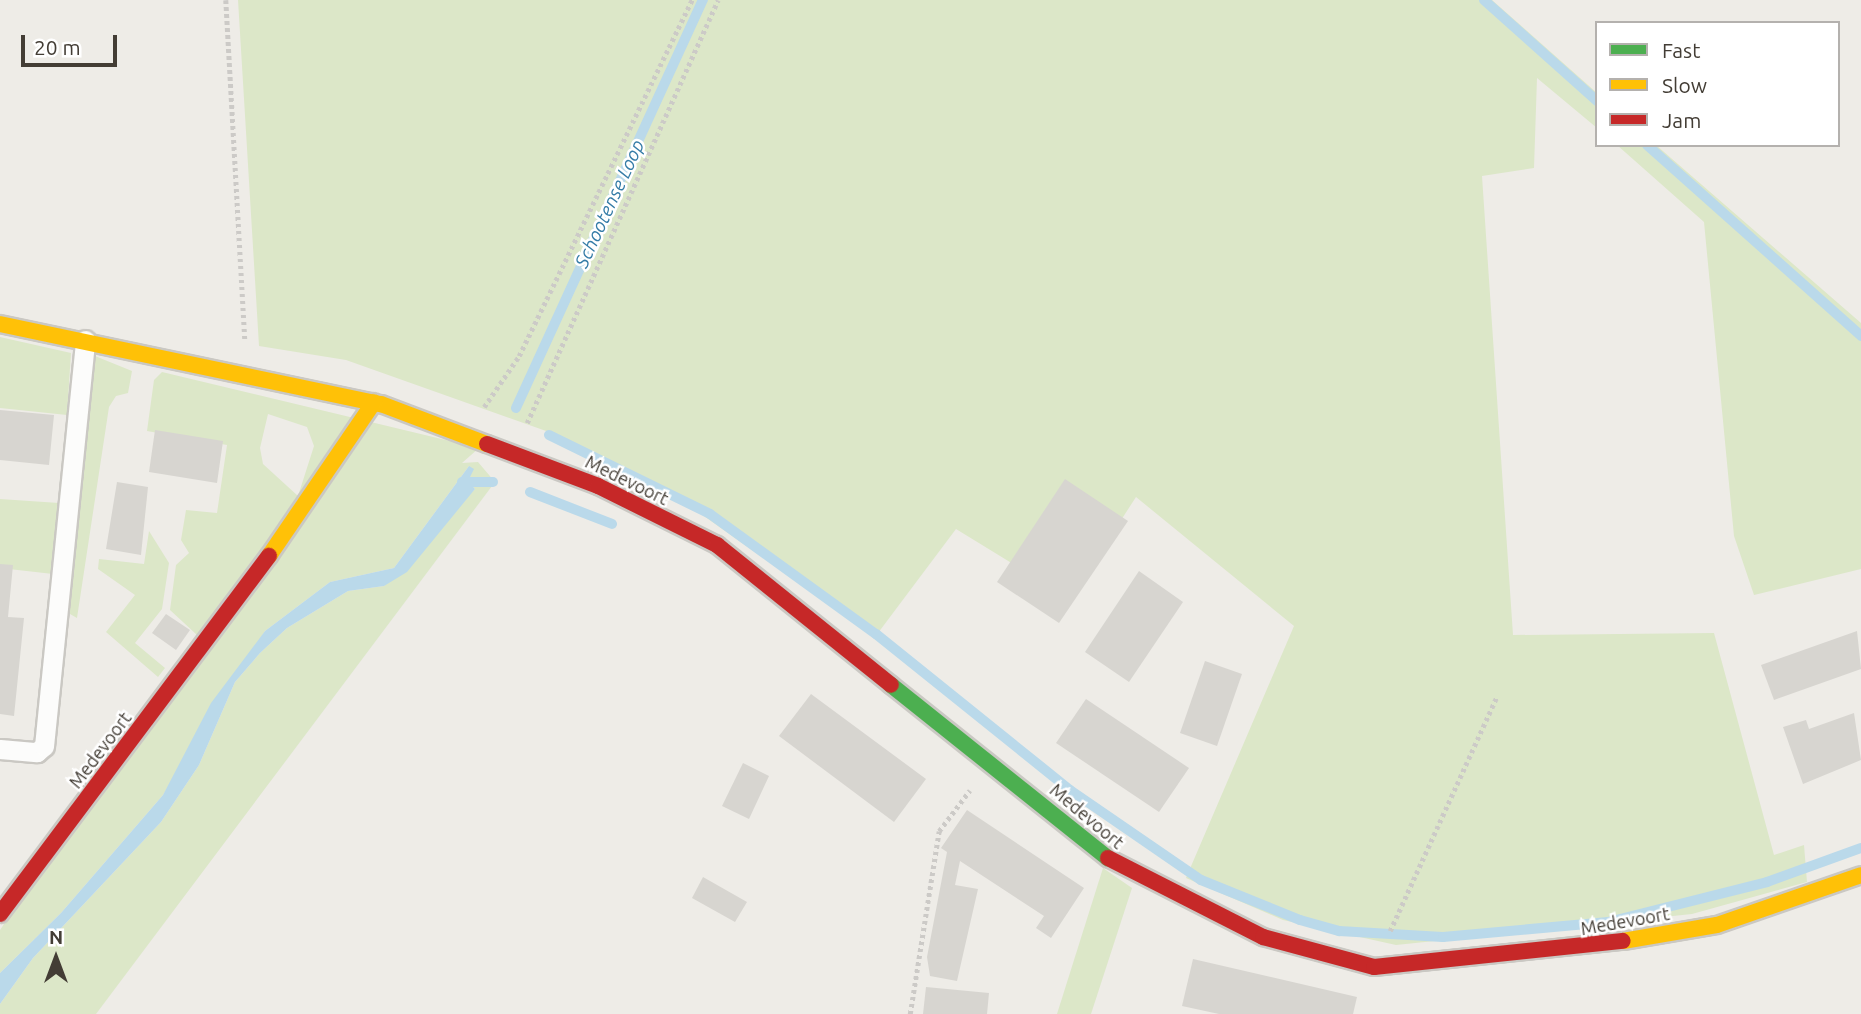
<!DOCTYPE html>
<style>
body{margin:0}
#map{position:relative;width:1861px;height:1014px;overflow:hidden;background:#eeece7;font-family:Ubuntu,sans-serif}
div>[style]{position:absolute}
.green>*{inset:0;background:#dce7c8}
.water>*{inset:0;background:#bad9ea}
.stream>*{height:10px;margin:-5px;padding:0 5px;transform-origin:5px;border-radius:5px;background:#bad9ea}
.building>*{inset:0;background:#d7d5d0}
.path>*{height:4.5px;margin-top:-2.25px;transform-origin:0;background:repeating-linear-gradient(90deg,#cccac7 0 3.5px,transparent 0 7px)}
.roads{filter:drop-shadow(2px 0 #cac8c3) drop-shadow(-2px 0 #cac8c3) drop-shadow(0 2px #cac8c3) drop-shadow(0 -2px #cac8c3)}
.lane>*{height:19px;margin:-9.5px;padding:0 9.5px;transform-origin:9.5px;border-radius:9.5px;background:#fcfcfb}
.fast>*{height:16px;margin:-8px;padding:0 8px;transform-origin:8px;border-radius:8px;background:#4caf50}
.slow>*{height:16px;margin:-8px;padding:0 8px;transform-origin:8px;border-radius:8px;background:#ffc107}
.jam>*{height:16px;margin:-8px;padding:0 8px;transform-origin:8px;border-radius:8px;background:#c62828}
span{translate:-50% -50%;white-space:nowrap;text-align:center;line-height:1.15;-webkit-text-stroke:5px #fff;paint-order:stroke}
.street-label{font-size:18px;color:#433d35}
.water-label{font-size:19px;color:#357ca7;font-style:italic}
.legend{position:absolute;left:1595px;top:21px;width:245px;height:126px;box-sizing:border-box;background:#fff;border:2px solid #b4b1ae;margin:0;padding:9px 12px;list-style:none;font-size:21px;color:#433d35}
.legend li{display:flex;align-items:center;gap:14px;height:35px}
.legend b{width:35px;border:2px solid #b4b1ae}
.north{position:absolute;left:21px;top:923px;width:70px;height:70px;-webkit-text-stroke:5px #fff;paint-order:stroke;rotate:0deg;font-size:19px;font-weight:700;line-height:28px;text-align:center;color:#433d35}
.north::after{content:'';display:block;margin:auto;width:24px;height:32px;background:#433d35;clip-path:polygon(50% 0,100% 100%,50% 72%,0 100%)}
.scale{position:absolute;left:21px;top:35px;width:96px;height:32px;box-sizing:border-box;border:4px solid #433d35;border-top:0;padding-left:9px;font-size:21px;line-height:24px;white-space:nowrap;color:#433d35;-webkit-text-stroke:5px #fff;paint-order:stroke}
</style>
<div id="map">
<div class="green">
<div style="clip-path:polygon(238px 0,1492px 0,1597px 93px,1597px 128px,1537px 78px,1534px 168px,1482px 176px,1513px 635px,1714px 633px,1774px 855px,1804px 845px,1807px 882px,1692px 914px,1396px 945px,1283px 920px,1186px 878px,1294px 626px,1136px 497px,1070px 599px,956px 529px,875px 637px,677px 497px,563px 437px,346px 360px,259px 346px)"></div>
<div style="clip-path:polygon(1617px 145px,1656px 145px,1861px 323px,1861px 569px,1754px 595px,1734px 536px,1704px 222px)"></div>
<div style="clip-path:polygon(0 337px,71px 353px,67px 415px,0 408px)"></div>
<div style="clip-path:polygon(95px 356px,132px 371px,128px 393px,116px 396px,109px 407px,77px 618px,70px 614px,69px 590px)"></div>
<div style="clip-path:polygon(evenodd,162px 372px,479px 448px,462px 463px,478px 462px,495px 482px,96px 1014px,0 1014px,0 1004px,33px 958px,161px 822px,199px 765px,235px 682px,260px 653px,287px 628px,348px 591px,384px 586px,475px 489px,467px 481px,469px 466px,394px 568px,330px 582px,265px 631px,163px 795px,61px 913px,0 973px,0 930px,197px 635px,170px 610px,176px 565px,189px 553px,181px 540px,186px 510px,217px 513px,227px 445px,147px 431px,154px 380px,162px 372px,268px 414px,307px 427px,314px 446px,298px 496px,263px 464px,260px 448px,268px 414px)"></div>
<div style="clip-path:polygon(0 499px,59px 503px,53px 574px,0 568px)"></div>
<div style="clip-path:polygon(149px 531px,169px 563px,162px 609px,135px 643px,165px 668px,158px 677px,106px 632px,135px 595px,98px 569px,99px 559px,144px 564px)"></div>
<div style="clip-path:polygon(1103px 868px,1132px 888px,1091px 1014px,1057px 1014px)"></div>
</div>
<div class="water">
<div style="clip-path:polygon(469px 466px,474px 469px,468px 481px,475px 489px,407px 572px,384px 586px,348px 591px,287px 628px,260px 653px,235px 682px,199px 765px,161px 822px,33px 958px,0 1004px,0 973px,61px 913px,163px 795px,211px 703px,265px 631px,330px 582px,394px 568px)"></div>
</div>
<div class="stream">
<div style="left:1484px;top:0;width:152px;rotate:41.8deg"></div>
<div style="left:1647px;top:145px;width:287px;rotate:41.7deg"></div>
<div style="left:516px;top:408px;width:449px;rotate:-65.4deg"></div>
<div style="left:549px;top:435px;width:179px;rotate:26.1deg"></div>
<div style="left:710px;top:514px;width:205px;rotate:35.9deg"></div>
<div style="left:876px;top:634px;width:249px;rotate:38.8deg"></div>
<div style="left:1070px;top:790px;width:159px;rotate:34.5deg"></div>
<div style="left:1201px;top:880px;width:107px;rotate:22deg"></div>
<div style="left:1300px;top:920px;width:41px;rotate:15.8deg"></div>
<div style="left:1339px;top:931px;width:104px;rotate:3.3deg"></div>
<div style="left:1443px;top:937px;width:166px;rotate:-5.2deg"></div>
<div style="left:1608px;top:922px;width:164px;rotate:-14.1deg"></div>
<div style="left:1767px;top:882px;width:100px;rotate:-19.9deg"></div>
<div style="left:462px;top:482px;width:31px"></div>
<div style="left:530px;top:492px;width:88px;rotate:21.3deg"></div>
</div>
<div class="building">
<div style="clip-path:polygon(0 410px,54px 415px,49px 465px,0 460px)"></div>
<div style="clip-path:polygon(155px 430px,223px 441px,217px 483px,149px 472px)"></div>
<div style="clip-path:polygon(1065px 479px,1128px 521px,1059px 623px,997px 582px)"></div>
<div style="clip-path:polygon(117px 482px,148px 487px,141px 555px,106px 549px)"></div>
<div style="clip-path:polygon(0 564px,13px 565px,8px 617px,24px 618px,14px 716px,0 714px)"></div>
<div style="clip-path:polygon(1139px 571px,1183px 602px,1129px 682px,1085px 652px)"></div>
<div style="clip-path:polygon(166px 614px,190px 630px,176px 650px,152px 633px)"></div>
<div style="clip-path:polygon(1857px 631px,1861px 669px,1774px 700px,1761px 665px)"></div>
<div style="clip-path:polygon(1205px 661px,1242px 674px,1217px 746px,1180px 733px)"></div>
<div style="clip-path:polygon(811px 694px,926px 779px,894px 822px,779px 736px)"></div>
<div style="clip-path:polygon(1086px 699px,1189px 768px,1159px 812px,1056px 743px)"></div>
<div style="clip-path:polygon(1854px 713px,1861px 760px,1803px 784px,1783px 727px,1806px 720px,1809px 729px)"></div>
<div style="clip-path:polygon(743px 763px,769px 776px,749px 819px,722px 806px)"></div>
<div style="clip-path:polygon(967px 810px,1084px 888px,1051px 938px,1036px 928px,1044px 916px,960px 861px,955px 885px,978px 889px,957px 981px,930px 976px,927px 957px,947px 852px,941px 848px)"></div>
<div style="clip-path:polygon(703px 877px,747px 902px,735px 922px,692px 898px)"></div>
<div style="clip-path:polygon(1193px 959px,1357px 997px,1353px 1014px,1219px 1014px,1182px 1006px)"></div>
<div style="clip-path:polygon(926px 987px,989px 993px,987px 1014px,923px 1014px)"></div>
</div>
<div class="path">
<div style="left:226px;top:0;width:343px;rotate:86.8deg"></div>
<div style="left:484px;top:407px;width:62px;rotate:-55.5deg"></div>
<div style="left:519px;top:356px;width:396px;rotate:-64.1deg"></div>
<div style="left:527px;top:423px;width:464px;rotate:-65.7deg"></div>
<div style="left:1390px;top:931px;width:258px;rotate:-65.5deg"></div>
<div style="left:910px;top:1014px;width:185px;rotate:-81deg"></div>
<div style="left:939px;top:831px;width:51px;rotate:-52.9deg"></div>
</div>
<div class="roads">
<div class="lane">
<div style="left:0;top:749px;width:37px;rotate:5deg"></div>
<div style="left:37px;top:752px;width:9px;rotate:-41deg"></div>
<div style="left:44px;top:746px;width:408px;rotate:-84.2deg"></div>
</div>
<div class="fast">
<div style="left:891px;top:685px;width:278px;rotate:38.6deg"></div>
</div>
<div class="slow">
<div style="left:0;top:324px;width:389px;rotate:11.9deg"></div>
<div style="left:381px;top:404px;width:113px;rotate:20.7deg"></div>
<div style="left:269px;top:556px;width:186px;rotate:-55.7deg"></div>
<div style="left:1623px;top:941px;width:95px;rotate:-9.7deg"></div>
<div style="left:1717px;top:925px;width:152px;rotate:-19.1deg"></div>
</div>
<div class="jam">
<div style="left:487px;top:444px;width:119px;rotate:20.7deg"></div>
<div style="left:598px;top:486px;width:133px;rotate:26.4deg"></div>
<div style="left:717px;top:545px;width:223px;rotate:38.8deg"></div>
<div style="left:1108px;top:858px;width:174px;rotate:27deg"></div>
<div style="left:1263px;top:937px;width:115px;rotate:15.1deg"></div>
<div style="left:1374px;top:967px;width:250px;rotate:-6deg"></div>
<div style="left:0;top:914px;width:448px;rotate:-53.1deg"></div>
</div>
</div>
<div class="street-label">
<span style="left:627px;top:480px;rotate:26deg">Medevoort</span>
<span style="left:100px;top:750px;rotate:-53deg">Medevoort</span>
<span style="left:1087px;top:816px;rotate:40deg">Medevoort</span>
<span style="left:1625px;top:921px;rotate:-10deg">Medevoort</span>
</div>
<div class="water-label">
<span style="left:610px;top:204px;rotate:-65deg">Schootense Loop</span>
</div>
<ul class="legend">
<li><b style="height:9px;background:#4caf50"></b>Fast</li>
<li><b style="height:9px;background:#ffc107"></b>Slow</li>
<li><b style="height:9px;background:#c62828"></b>Jam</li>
</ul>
<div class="north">N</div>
<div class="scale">20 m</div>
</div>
